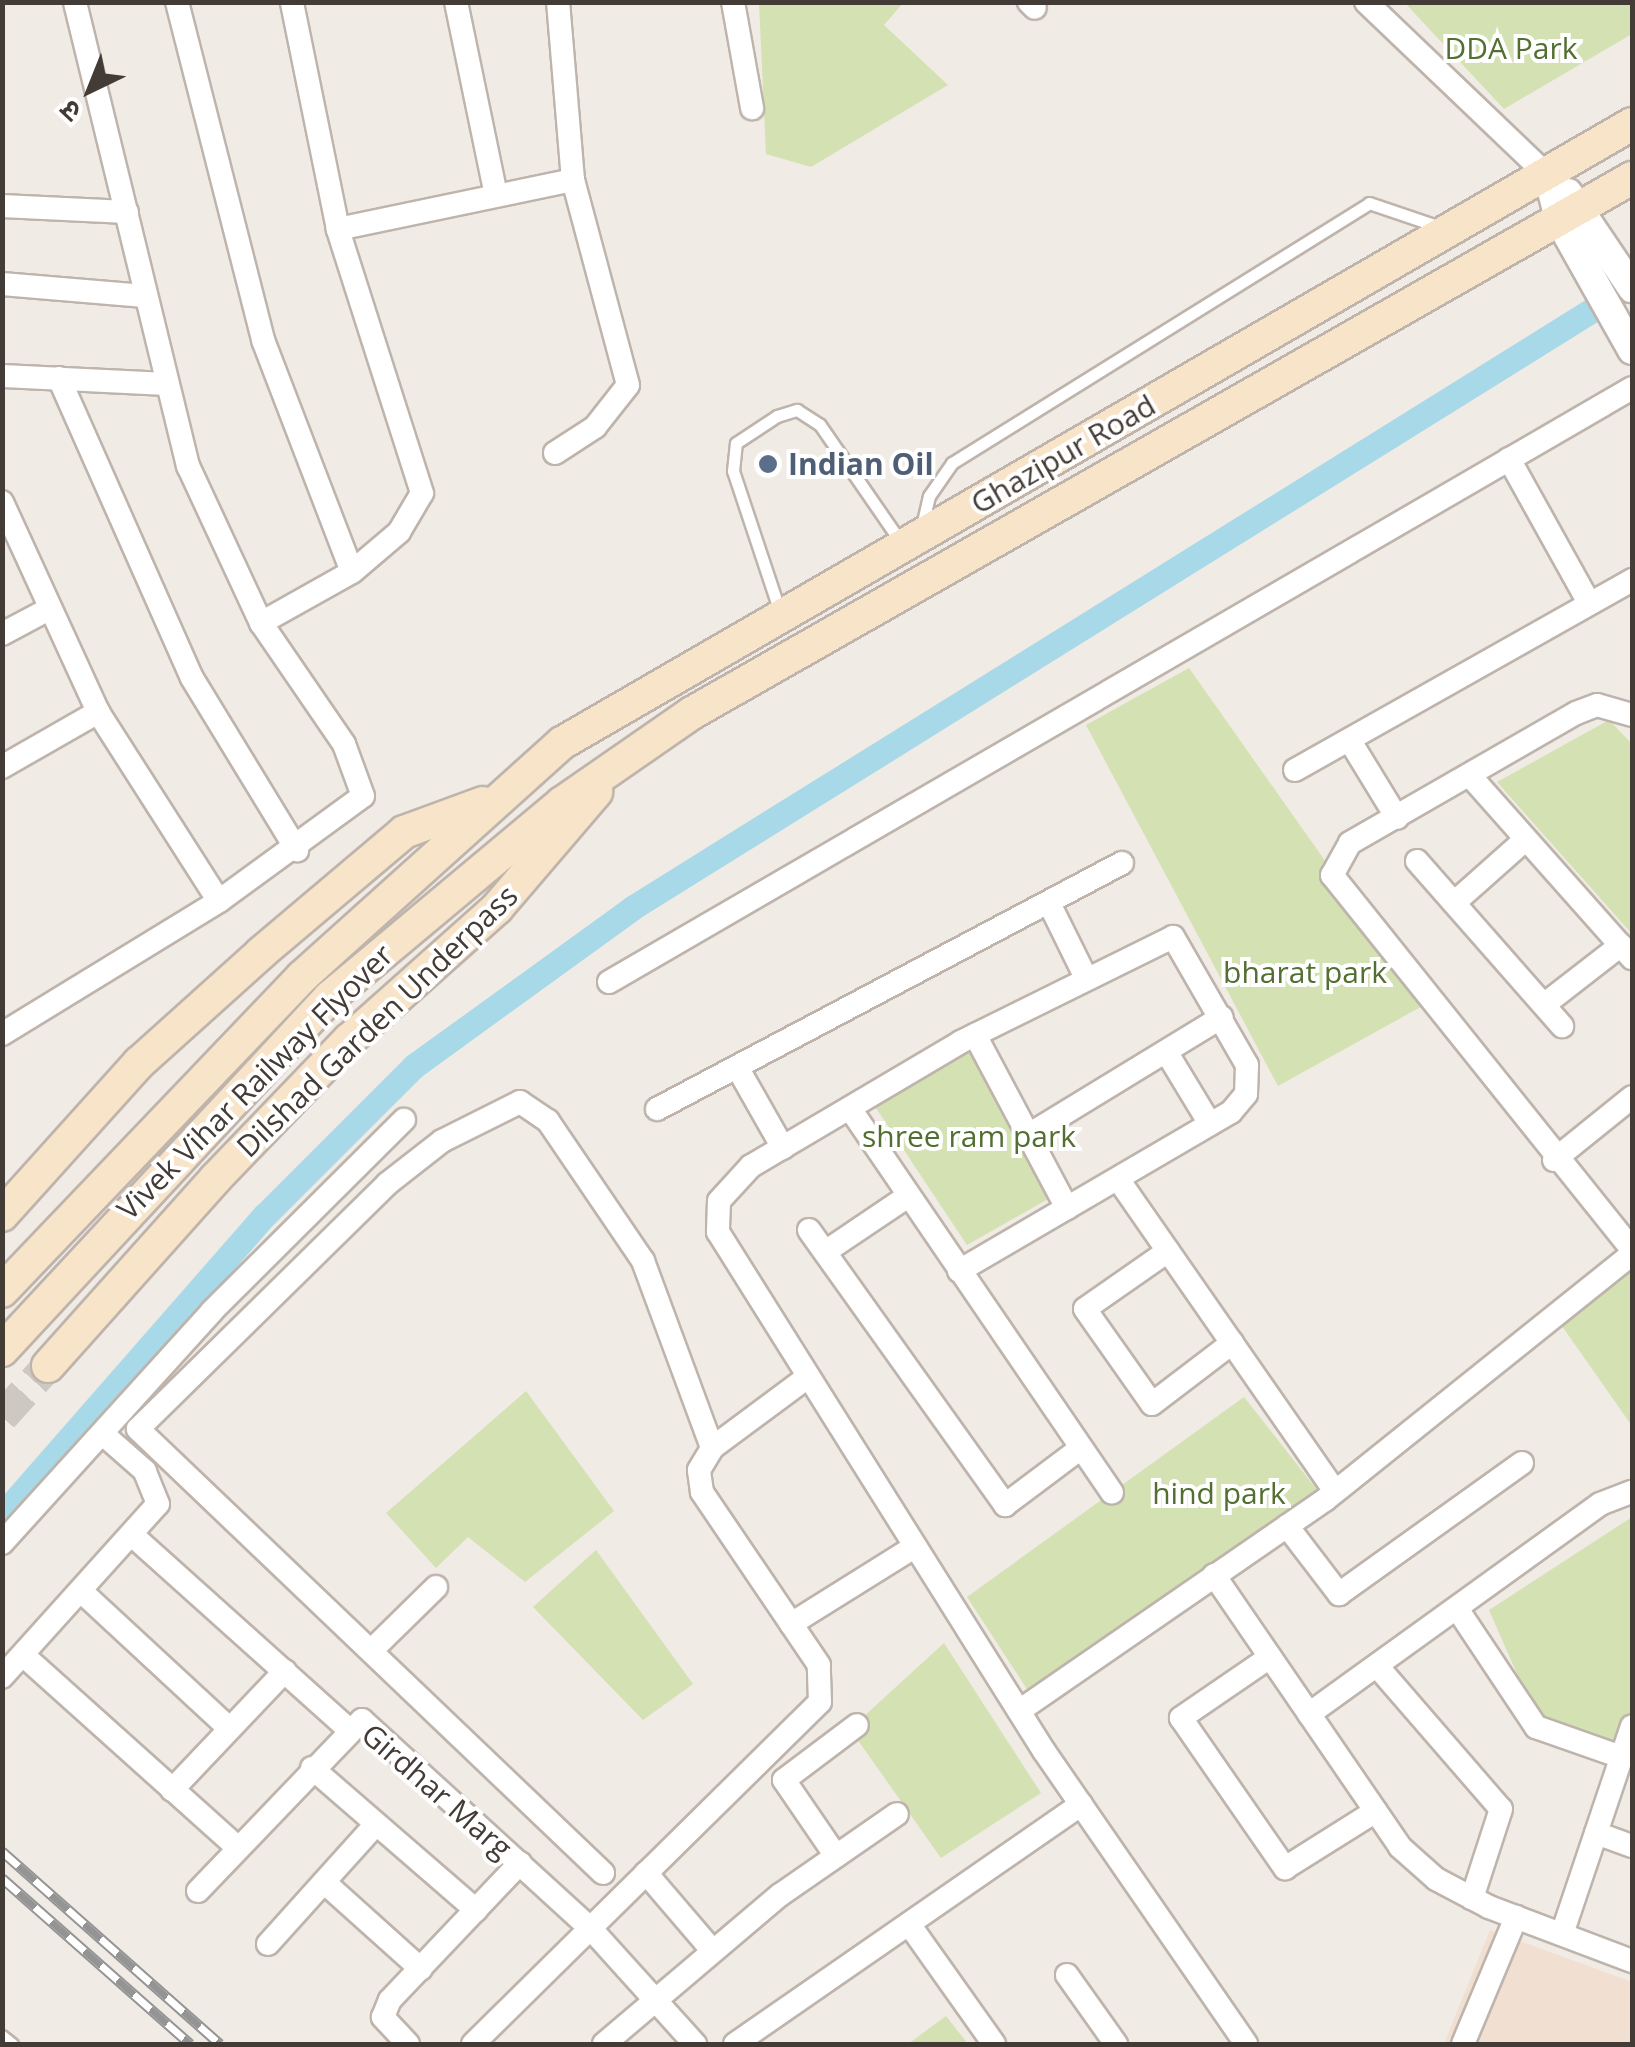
<!DOCTYPE html>
<meta charset="utf-8">
<style>
body{margin:0}
#map{position:relative;width:1635px;height:2047px;overflow:hidden;background:#f1ebe6;font-family:"Open Sans","Noto Sans Devanagari",sans-serif}
div>[style]{position:absolute}
.commercial>*{inset:0;background:#f1dfd2}
.green>*{inset:0;background:#d4e1b2}
.canal>*{height:25px;margin:-12.5px;padding:0 12.5px;transform-origin:12.5px;border-radius:12.5px;background:#a8d9e8}
.secondary-tunnel>*{height:32px;margin-top:-16px;transform-origin:0;background:repeating-linear-gradient(90deg,#cec8c3 0 32px,transparent 0 48px)}
.roads{filter:drop-shadow(2px 0 #beb4ac) drop-shadow(-2px 0 #beb4ac) drop-shadow(0 2px #beb4ac) drop-shadow(0 -2px #beb4ac)}
.service>*{height:11px;margin:-5.5px;padding:0 5.5px;transform-origin:5.5px;border-radius:5.5px;background:#fff}
.minor>*{height:22px;margin:-11px;padding:0 11px;transform-origin:11px;border-radius:11px;background:#fff}
.tertiary>*{height:28px;margin:-14px;padding:0 14px;transform-origin:14px;border-radius:14px;background:#fff}
.secondary>*{height:32px;margin:-16px;padding:0 16px;transform-origin:16px;border-radius:16px;background:#f8e4c8}
.rail>*{height:11px;margin-top:-5.5px;transform-origin:0;background:repeating-linear-gradient(90deg,#fff 0 22px,#949494 0 44px);box-sizing:border-box;border-block:2px solid #949494}
.dots>*{width:28px;height:28px;translate:-50% -50%;box-sizing:border-box;border:5px solid #fff;border-radius:50%}
span{translate:-50% -50%;white-space:nowrap;text-align:center;line-height:1.15;-webkit-text-stroke:8px #fff;paint-order:stroke}
.park-label{font-size:30px;color:#526e30}
.street-label{font-size:30px;color:#433b36}
.service-label{font-size:30px;color:#4e5e75;font-weight:700}
.left{translate:0 -50%;text-align:left}
.frame{position:absolute;inset:0;border:5px solid #433b36;pointer-events:none}
.north{position:absolute;left:40px;top:40px;width:100px;height:100px;-webkit-text-stroke:8px #fff;paint-order:stroke;rotate:223deg;font-size:28px;font-weight:700;line-height:40px;text-align:center;color:#433b36}
.north::after{content:'';display:block;margin:auto;width:35px;height:45px;background:#433b36;clip-path:polygon(50% 0,100% 100%,50% 72%,0 100%)}
</style>
<div id="map">
<div class="commercial">
<div style="clip-path:polygon(1490px 1930px,1632px 1982px,1632px 2044px,1444px 2044px)"></div>
</div>
<div class="green">
<div style="clip-path:polygon(759px 3px,903px 3px,884px 25px,948px 85px,811px 167px,766px 154px)"></div>
<div style="clip-path:polygon(1405px 3px,1632px 3px,1632px 34px,1504px 109px)"></div>
<div style="clip-path:polygon(1189px 668px,1426px 1004px,1278px 1086px,1086px 725px)"></div>
<div style="clip-path:polygon(1609px 720px,1632px 744px,1632px 934px,1497px 782px)"></div>
<div style="clip-path:polygon(986px 1043px,1069px 1187px,967px 1245px,872px 1102px)"></div>
<div style="clip-path:polygon(1632px 1265px,1632px 1426px,1557px 1319px)"></div>
<div style="clip-path:polygon(526px 1391px,614px 1511px,525px 1582px,468px 1537px,436px 1568px,386px 1513px)"></div>
<div style="clip-path:polygon(1244px 1397px,1325px 1500px,1027px 1689px,967px 1597px)"></div>
<div style="clip-path:polygon(1632px 1517px,1632px 1724px,1625px 1745px,1539px 1724px,1489px 1610px)"></div>
<div style="clip-path:polygon(596px 1550px,693px 1684px,643px 1720px,533px 1607px)"></div>
<div style="clip-path:polygon(944px 1643px,1041px 1793px,941px 1858px,850px 1729px)"></div>
<div style="clip-path:polygon(946px 2016px,968px 2044px,908px 2044px)"></div>
</div>
<div class="canal">
<div style="left:2px;top:1515px;width:399px;rotate:-48.8deg"></div>
<div style="left:265px;top:1215px;width:211px;rotate:-45deg"></div>
<div style="left:414px;top:1066px;width:269px;rotate:-35.9deg"></div>
<div style="left:632px;top:908px;width:1178px;rotate:-31.92deg"></div>
</div>
<div class="secondary-tunnel">
<div style="left:2px;top:1417px;width:69px;rotate:-48deg"></div>
</div>
<div class="roads">
<div class="service">
<div style="left:922px;top:526px;width:31px;rotate:-77deg"></div>
<div style="left:929px;top:496px;width:40px;rotate:-55.1deg"></div>
<div style="left:952px;top:463px;width:491px;rotate:-31.9deg"></div>
<div style="left:1369px;top:203px;width:78px;rotate:18.7deg"></div>
<div style="left:780px;top:612px;width:149px;rotate:-108.4deg"></div>
<div style="left:733px;top:471px;width:28px;rotate:-84deg"></div>
<div style="left:736px;top:443px;width:49px;rotate:-33.4deg"></div>
<div style="left:777px;top:416px;width:21px;rotate:-17deg"></div>
<div style="left:797px;top:410px;width:27px;rotate:33deg"></div>
<div style="left:820px;top:425px;width:141px;rotate:55.4deg"></div>
<div style="left:2px;top:2036px;width:13px;rotate:39deg"></div>
</div>
<div class="minor">
<div style="left:177px;top:2px;width:349px;rotate:75.7deg"></div>
<div style="left:263px;top:340px;width:248px;rotate:69deg"></div>
<div style="left:456px;top:2px;width:193px;rotate:78.3deg"></div>
<div style="left:733px;top:2px;width:108px;rotate:79.8deg"></div>
<div style="left:1029px;top:2px;width:8px;rotate:45deg"></div>
<div style="left:1366px;top:2px;width:252px;rotate:43.7deg"></div>
<div style="left:2px;top:206px;width:125px;rotate:2.7deg"></div>
<div style="left:338px;top:229px;width:240px;rotate:-11.8deg"></div>
<div style="left:2px;top:284px;width:143px;rotate:4.8deg"></div>
<div style="left:2px;top:376px;width:164px;rotate:2.8deg"></div>
<div style="left:59px;top:378px;width:328px;rotate:66.1deg"></div>
<div style="left:192px;top:678px;width:202px;rotate:58.6deg"></div>
<div style="left:555px;top:453px;width:48px;rotate:-33deg"></div>
<div style="left:595px;top:427px;width:53px;rotate:-51.8deg"></div>
<div style="left:628px;top:385px;width:212px;rotate:-105deg"></div>
<div style="left:573px;top:180px;width:179px;rotate:-94.8deg"></div>
<div style="left:1509px;top:459px;width:165px;rotate:60.9deg"></div>
<div style="left:2px;top:502px;width:231px;rotate:65.4deg"></div>
<div style="left:98px;top:712px;width:224px;rotate:57.4deg"></div>
<div style="left:261px;top:623px;width:104px;rotate:-29.3deg"></div>
<div style="left:352px;top:572px;width:62px;rotate:-40.4deg"></div>
<div style="left:399px;top:532px;width:45px;rotate:-59.5deg"></div>
<div style="left:422px;top:493px;width:277px;rotate:-107.7deg"></div>
<div style="left:338px;top:229px;width:232px;rotate:-101.5deg"></div>
<div style="left:2px;top:634px;width:53px;rotate:-28deg"></div>
<div style="left:1632px;top:715px;width:36px;rotate:-164deg"></div>
<div style="left:1597px;top:705px;width:22px;rotate:159deg"></div>
<div style="left:1576px;top:713px;width:261px;rotate:150.1deg"></div>
<div style="left:1350px;top:843px;width:37px;rotate:119deg"></div>
<div style="left:1332px;top:875px;width:480px;rotate:51.3deg"></div>
<div style="left:1350px;top:741px;width:90px;rotate:58.6deg"></div>
<div style="left:2px;top:767px;width:111px;rotate:-29.8deg"></div>
<div style="left:1295px;top:770px;width:387px;rotate:-29.4deg"></div>
<div style="left:1472px;top:778px;width:241px;rotate:48.4deg"></div>
<div style="left:1417px;top:861px;width:220px;rotate:48.7deg"></div>
<div style="left:1049px;top:903px;width:81px;rotate:63.7deg"></div>
<div style="left:1454px;top:903px;width:96px;rotate:-41.6deg"></div>
<div style="left:609px;top:982px;width:1183px;rotate:-30.14deg"></div>
<div style="left:1545px;top:1004px;width:96px;rotate:-37.8deg"></div>
<div style="left:2px;top:1034px;width:255px;rotate:-31.5deg"></div>
<div style="left:219px;top:901px;width:178px;rotate:-36.1deg"></div>
<div style="left:363px;top:796px;width:55px;rotate:-110.1deg"></div>
<div style="left:344px;top:744px;width:147px;rotate:-124.4deg"></div>
<div style="left:261px;top:623px;width:173px;rotate:-114.9deg"></div>
<div style="left:188px;top:466px;width:478px;rotate:-103.7deg"></div>
<div style="left:975px;top:1035px;width:196px;rotate:62deg"></div>
<div style="left:1167px;top:1053px;width:83px;rotate:58.8deg"></div>
<div style="left:737px;top:1067px;width:93px;rotate:60.4deg"></div>
<div style="left:657px;top:1109px;width:526px;rotate:-27.88deg"></div>
<div style="left:851px;top:1110px;width:463px;rotate:55.7deg"></div>
<div style="left:1027px;top:1136px;width:228px;rotate:-31.4deg"></div>
<div style="left:1554px;top:1160px;width:100px;rotate:-38.9deg"></div>
<div style="left:1118px;top:1179px;width:379px;rotate:55.2deg"></div>
<div style="left:809px;top:1230px;width:338px;rotate:54.5deg"></div>
<div style="left:1005px;top:1505px;width:95px;rotate:-36.9deg"></div>
<div style="left:1168px;top:1251px;width:101px;rotate:145.1deg"></div>
<div style="left:1085px;top:1309px;width:116px;rotate:54.8deg"></div>
<div style="left:1152px;top:1404px;width:101px;rotate:-37.3deg"></div>
<div style="left:825px;top:1252px;width:100px;rotate:-34deg"></div>
<div style="left:959px;top:1271px;width:315px;rotate:-30.3deg"></div>
<div style="left:1231px;top:1112px;width:23px;rotate:-50deg"></div>
<div style="left:1246px;top:1094px;width:29px;rotate:-88deg"></div>
<div style="left:1247px;top:1065px;width:148px;rotate:-120deg"></div>
<div style="left:1173px;top:937px;width:237px;rotate:153.7deg"></div>
<div style="left:961px;top:1042px;width:244px;rotate:149.4deg"></div>
<div style="left:751px;top:1166px;width:47px;rotate:132.4deg"></div>
<div style="left:719px;top:1201px;width:31px;rotate:92deg"></div>
<div style="left:718px;top:1232px;width:613px;rotate:57.87deg"></div>
<div style="left:1044px;top:1751px;width:356px;rotate:55.4deg"></div>
<div style="left:1287px;top:1526px;width:86px;rotate:52.6deg"></div>
<div style="left:1339px;top:1594px;width:225px;rotate:-35.6deg"></div>
<div style="left:132px;top:1535px;width:290px;rotate:41.9deg"></div>
<div style="left:2px;top:1543px;width:313px;rotate:-47.8deg"></div>
<div style="left:212px;top:1311px;width:271px;rotate:-44.9deg"></div>
<div style="left:1214px;top:1575px;width:330px;rotate:55.6deg"></div>
<div style="left:1400px;top:1847px;width:48px;rotate:41.6deg"></div>
<div style="left:1436px;top:1879px;width:60px;rotate:27.8deg"></div>
<div style="left:1489px;top:1907px;width:153px;rotate:20.7deg"></div>
<div style="left:82px;top:1592px;width:200px;rotate:42.8deg"></div>
<div style="left:1458px;top:1610px;width:141px;rotate:56.3deg"></div>
<div style="left:1536px;top:1727px;width:90px;rotate:19.4deg"></div>
<div style="left:791px;top:1624px;width:145px;rotate:-32deg"></div>
<div style="left:374px;top:1648px;width:87px;rotate:-44.5deg"></div>
<div style="left:23px;top:1655px;width:289px;rotate:41.9deg"></div>
<div style="left:1270px;top:1657px;width:108px;rotate:145.6deg"></div>
<div style="left:1181px;top:1718px;width:183px;rotate:55.3deg"></div>
<div style="left:1285px;top:1868px;width:107px;rotate:-32.1deg"></div>
<div style="left:1377px;top:1666px;width:189px;rotate:49.1deg"></div>
<div style="left:1501px;top:1809px;width:94px;rotate:108deg"></div>
<div style="left:2px;top:1677px;width:233px;rotate:-48deg"></div>
<div style="left:158px;top:1504px;width:35px;rotate:-112deg"></div>
<div style="left:145px;top:1471px;width:55px;rotate:-138.7deg"></div>
<div style="left:1019px;top:1711px;width:372px;rotate:-34.6deg"></div>
<div style="left:1325px;top:1500px;width:393px;rotate:-38.7deg"></div>
<div style="left:1309px;top:1714px;width:359px;rotate:-35.8deg"></div>
<div style="left:1600px;top:1504px;width:34px;rotate:-21deg"></div>
<div style="left:312px;top:1768px;width:217px;rotate:40.9deg"></div>
<div style="left:172px;top:1790px;width:164px;rotate:-46.5deg"></div>
<div style="left:1596px;top:1833px;width:38px;rotate:20deg"></div>
<div style="left:836px;top:1856px;width:92px;rotate:-124.4deg"></div>
<div style="left:784px;top:1780px;width:91px;rotate:-37deg"></div>
<div style="left:603px;top:1873px;width:643px;rotate:-136.32deg"></div>
<div style="left:138px;top:1429px;width:349px;rotate:-44.5deg"></div>
<div style="left:387px;top:1184px;width:70px;rotate:-38deg"></div>
<div style="left:442px;top:1141px;width:87px;rotate:-26.6deg"></div>
<div style="left:520px;top:1102px;width:34px;rotate:34deg"></div>
<div style="left:548px;top:1121px;width:169px;rotate:55.8deg"></div>
<div style="left:643px;top:1261px;width:199px;rotate:69.7deg"></div>
<div style="left:646px;top:1873px;width:101px;rotate:49.4deg"></div>
<div style="left:324px;top:1882px;width:130px;rotate:41.9deg"></div>
<div style="left:198px;top:1891px;width:237px;rotate:-46.2deg"></div>
<div style="left:362px;top:1720px;width:311px;rotate:42.4deg"></div>
<div style="left:592px;top:1930px;width:154px;rotate:47.9deg"></div>
<div style="left:909px;top:1924px;width:147px;rotate:54.7deg"></div>
<div style="left:1562px;top:1934px;width:219px;rotate:-71.4deg"></div>
<div style="left:268px;top:1944px;width:161px;rotate:-48deg"></div>
<div style="left:1067px;top:1975px;width:85px;rotate:54.6deg"></div>
<div style="left:408px;top:2044px;width:37px;rotate:-133deg"></div>
<div style="left:383px;top:2017px;width:18px;rotate:-68deg"></div>
<div style="left:390px;top:2000px;width:189px;rotate:-46.5deg"></div>
<div style="left:473px;top:2044px;width:487px;rotate:-44.6deg"></div>
<div style="left:820px;top:1702px;width:37px;rotate:-92deg"></div>
<div style="left:819px;top:1665px;width:209px;rotate:-124.1deg"></div>
<div style="left:702px;top:1492px;width:22px;rotate:-98deg"></div>
<div style="left:699px;top:1470px;width:26px;rotate:-59deg"></div>
<div style="left:712px;top:1448px;width:116px;rotate:-36.6deg"></div>
<div style="left:604px;top:2044px;width:231px;rotate:-40.3deg"></div>
<div style="left:780px;top:1895px;width:142px;rotate:-34.7deg"></div>
<div style="left:735px;top:2044px;width:421px;rotate:-34.7deg"></div>
<div style="left:1463px;top:2044px;width:138px;rotate:-67.3deg"></div>
</div>
<div class="tertiary">
<div style="left:1548px;top:176px;width:48px;rotate:75.4deg"></div>
<div style="left:1560px;top:222px;width:147px;rotate:60.6deg"></div>
<div style="left:1568px;top:193px;width:115px;rotate:56deg"></div>
</div>
<div class="secondary">
<div style="left:2px;top:1215px;width:205px;rotate:-48deg"></div>
<div style="left:139px;top:1063px;width:164px;rotate:-42deg"></div>
<div style="left:261px;top:953px;width:187px;rotate:-40.2deg"></div>
<div style="left:404px;top:832px;width:84px;rotate:-20.2deg"></div>
<div style="left:2px;top:1291px;width:434px;rotate:-46.3deg"></div>
<div style="left:302px;top:977px;width:350px;rotate:-42deg"></div>
<div style="left:562px;top:743px;width:1236px;rotate:-30.05deg"></div>
<div style="left:2px;top:1350px;width:482px;rotate:-47.1deg"></div>
<div style="left:330px;top:997px;width:302px;rotate:-39.9deg"></div>
<div style="left:562px;top:803px;width:158px;rotate:-34.7deg"></div>
<div style="left:692px;top:713px;width:1082px;rotate:-29.65deg"></div>
<div style="left:48px;top:1366px;width:252px;rotate:-48.2deg"></div>
<div style="left:216px;top:1178px;width:192px;rotate:-46.1deg"></div>
<div style="left:349px;top:1040px;width:198px;rotate:-41.7deg"></div>
<div style="left:497px;top:908px;width:153px;rotate:-49.5deg"></div>
</div>
</div>
<div class="rail">
<div style="left:2px;top:1851px;width:291px;rotate:41.5deg"></div>
<div style="left:2px;top:1878px;width:251px;rotate:41.4deg"></div>
</div>
<div class="dots">
<div style="left:768px;top:464px;background:#5c6f8a"></div>
</div>
<div class="park-label">
<span style="left:1511px;top:48px">DDA Park</span>
<span style="left:1305px;top:972px">bharat park</span>
<span style="left:969px;top:1136px">shree ram park</span>
<span style="left:1219px;top:1493px">hind park</span>
</div>
<div class="street-label">
<span style="left:1063px;top:454px;rotate:-30deg">Ghazipur Road</span>
<span style="left:377px;top:1021px;rotate:-44deg">Dilshad Garden Underpass</span>
<span style="left:255px;top:1082px;rotate:-45deg">Vivek Vihar Railway Flyover</span>
<span style="left:437px;top:1791px;rotate:41deg">Girdhar Marg</span>
</div>
<div class="service-label">
<span class="left" style="left:788px;top:464px">Indian Oil</span>
</div>
<div class="frame"></div>
<div class="north">उ</div>
</div>
